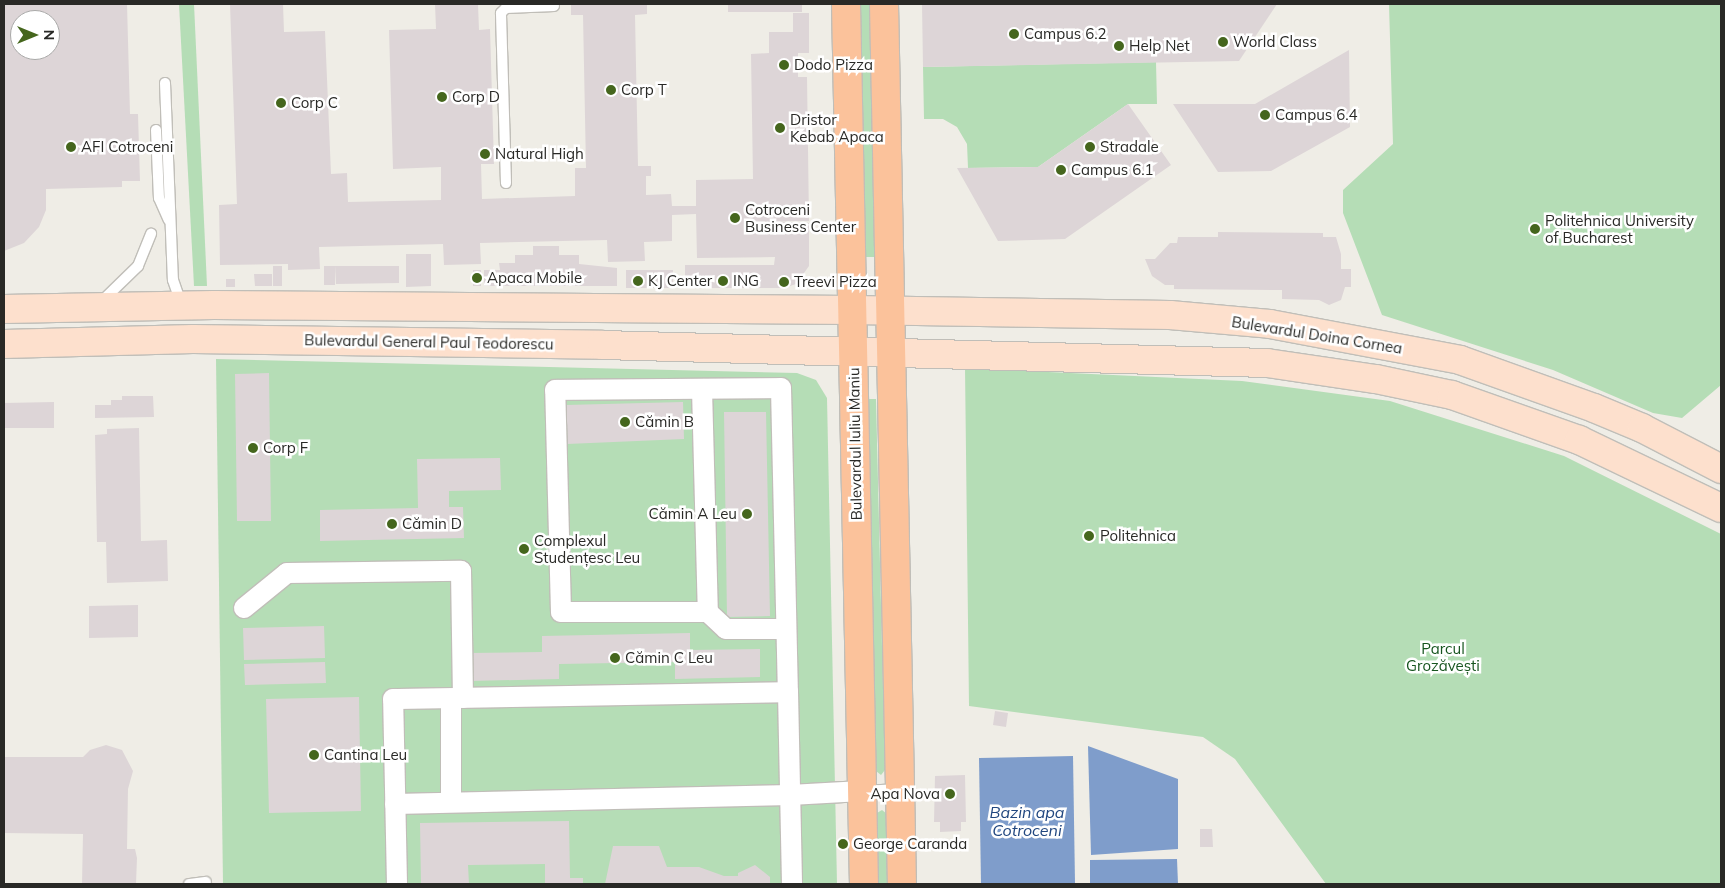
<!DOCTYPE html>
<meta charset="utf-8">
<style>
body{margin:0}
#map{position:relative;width:1725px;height:888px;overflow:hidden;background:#efede6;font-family:Mulish,sans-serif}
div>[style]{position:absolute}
.green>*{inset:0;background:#b5ddb6}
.water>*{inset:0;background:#7f9dcb}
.building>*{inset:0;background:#ddd5d7}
.roads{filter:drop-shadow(1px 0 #c0beb8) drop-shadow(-1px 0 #c0beb8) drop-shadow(0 1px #c0beb8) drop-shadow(0 -1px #c0beb8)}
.service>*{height:10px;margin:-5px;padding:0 5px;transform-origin:5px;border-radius:5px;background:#fff}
.minor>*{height:20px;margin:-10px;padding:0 10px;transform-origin:10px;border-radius:10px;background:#fff}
.secondary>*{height:28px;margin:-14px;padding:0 14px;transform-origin:14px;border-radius:14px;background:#fde0cd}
.primary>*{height:28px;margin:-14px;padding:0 14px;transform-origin:14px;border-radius:14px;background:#fbc29b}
.dots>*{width:14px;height:14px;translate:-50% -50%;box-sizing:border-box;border:2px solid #fff;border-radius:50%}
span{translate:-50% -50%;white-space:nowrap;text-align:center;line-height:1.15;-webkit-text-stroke:5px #fff;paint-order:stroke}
.poi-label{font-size:15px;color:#292926}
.left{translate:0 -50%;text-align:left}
.right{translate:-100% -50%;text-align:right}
.street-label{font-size:15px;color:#292926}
.park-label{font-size:15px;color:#17551f}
.water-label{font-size:16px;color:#20467f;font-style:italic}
.frame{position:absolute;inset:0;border:5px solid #292926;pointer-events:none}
.north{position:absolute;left:10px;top:10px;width:50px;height:50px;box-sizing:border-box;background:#fff;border:1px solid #a9a9a8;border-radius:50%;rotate:90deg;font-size:14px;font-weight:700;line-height:20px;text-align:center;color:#292926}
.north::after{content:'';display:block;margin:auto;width:18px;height:22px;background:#45661d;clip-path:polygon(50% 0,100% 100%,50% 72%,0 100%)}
</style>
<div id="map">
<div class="green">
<div style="clip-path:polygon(179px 4px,194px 4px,207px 286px,194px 286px)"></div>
<div style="clip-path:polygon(855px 4px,875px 4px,882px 257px,860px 257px)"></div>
<div style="clip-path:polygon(1389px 4px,1721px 4px,1721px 385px,1682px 418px,1653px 413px,1553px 370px,1382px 315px,1343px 213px,1343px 190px,1393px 144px)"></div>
<div style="clip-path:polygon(1156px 62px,1157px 104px,1128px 104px,1038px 167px,968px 168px,967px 144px,957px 127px,943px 119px,924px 119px,923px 67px)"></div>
<div style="clip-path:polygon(216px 359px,797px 373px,816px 380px,827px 398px,837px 884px,223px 884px)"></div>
<div style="clip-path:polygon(965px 368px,1242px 381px,1390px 401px,1564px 456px,1721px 534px,1721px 884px,1326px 884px,1235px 759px,1203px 737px,969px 706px)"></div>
<div style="clip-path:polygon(867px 399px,876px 399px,885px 770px,881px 775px,876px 771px)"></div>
<div style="clip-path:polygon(882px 810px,887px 814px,888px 884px,879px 884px,877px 813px)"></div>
</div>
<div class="water">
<div style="clip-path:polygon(1088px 746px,1178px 779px,1178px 849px,1091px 855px)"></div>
<div style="clip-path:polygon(1073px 756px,1075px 884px,981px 884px,979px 758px)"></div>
<div style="clip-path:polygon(1177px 859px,1178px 884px,1090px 884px,1090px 860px)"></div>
</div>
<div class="building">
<div style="clip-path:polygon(evenodd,4px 4px,127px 4px,130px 114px,138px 114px,140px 181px,122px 181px,122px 187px,46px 189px,46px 210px,39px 227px,24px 243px,4px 251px,4px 4px,20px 20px,50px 20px,50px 50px,20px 50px,20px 20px)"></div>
<div style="clip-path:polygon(230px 4px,283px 4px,284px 32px,325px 31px,331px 174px,347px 173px,348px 202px,441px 200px,441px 167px,393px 169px,389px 30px,436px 29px,435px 4px,478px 4px,479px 30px,490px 29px,494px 164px,481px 164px,482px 199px,575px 196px,575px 168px,586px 168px,583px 15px,571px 15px,571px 4px,647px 4px,647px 14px,635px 15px,638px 166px,651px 166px,651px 176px,646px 176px,646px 195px,671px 194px,672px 206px,696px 206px,696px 180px,753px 179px,751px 54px,769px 53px,769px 32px,793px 32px,793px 13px,809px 13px,809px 53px,798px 53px,798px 77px,807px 77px,809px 221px,774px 221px,809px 223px,809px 266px,796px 284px,784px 288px,685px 288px,685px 265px,774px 265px,775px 257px,697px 258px,696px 214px,672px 215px,672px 241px,644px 242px,645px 261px,608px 262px,607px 240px,480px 243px,481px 264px,444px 265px,443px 244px,319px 247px,320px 269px,288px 270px,288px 264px,220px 265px,219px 205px,237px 204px)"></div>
<div style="clip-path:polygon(728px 4px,802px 4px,802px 12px,728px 12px)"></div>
<div style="clip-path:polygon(922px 4px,1277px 4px,1239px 61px,923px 67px)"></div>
<div style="clip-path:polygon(1349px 50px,1350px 127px,1271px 171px,1218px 172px,1173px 104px,1255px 104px)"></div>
<div style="clip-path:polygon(1128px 104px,1171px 165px,1065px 239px,998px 241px,957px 168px,1038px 167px)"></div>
<div style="clip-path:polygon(1218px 232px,1323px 233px,1323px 237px,1336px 237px,1341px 254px,1341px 269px,1351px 269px,1351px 287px,1345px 287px,1341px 300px,1329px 305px,1319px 300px,1282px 299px,1282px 290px,1174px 289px,1174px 285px,1165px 285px,1152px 276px,1145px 259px,1155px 259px,1170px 243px,1177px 243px,1178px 237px,1218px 237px)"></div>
<div style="clip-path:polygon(533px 246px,559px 246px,559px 255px,579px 255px,579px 264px,617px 268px,617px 286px,484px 286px,484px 270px,500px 270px,499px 263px,515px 263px,515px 255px,533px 255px)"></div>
<div style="clip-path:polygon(406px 254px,431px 254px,431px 286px,406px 287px)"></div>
<div style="clip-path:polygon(273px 266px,282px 266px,282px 286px,273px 286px)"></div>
<div style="clip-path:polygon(324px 266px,335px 266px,335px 285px,324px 285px)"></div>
<div style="clip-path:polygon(335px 266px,399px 266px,399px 283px,336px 284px)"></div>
<div style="clip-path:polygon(473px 270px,481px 270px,481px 286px,473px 286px)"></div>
<div style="clip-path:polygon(626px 270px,673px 270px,673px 288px,626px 288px)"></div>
<div style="clip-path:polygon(254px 274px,272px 274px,272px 286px,255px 286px)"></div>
<div style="clip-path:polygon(226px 279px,235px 279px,235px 287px,226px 287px)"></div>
<div style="clip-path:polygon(269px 373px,271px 521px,237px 521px,235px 374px)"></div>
<div style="clip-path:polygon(122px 396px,153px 396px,154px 417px,95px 418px,95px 405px,111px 405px,111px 400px,122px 400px)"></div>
<div style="clip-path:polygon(54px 402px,54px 428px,4px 428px,4px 403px)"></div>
<div style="clip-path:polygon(683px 402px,684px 439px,567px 444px,566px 405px)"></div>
<div style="clip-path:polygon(724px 412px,766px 412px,770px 616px,727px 617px)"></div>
<div style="clip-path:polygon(139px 428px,141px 541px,167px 540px,168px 581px,107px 583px,106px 542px,97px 542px,95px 435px,107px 434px,107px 429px)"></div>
<div style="clip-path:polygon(500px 458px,501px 490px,449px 491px,449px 507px,463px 507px,464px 538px,320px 541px,320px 510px,418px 508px,417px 459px)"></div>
<div style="clip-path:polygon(138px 605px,138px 637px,89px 638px,89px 606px)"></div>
<div style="clip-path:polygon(324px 626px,325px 658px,244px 660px,243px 628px)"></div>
<div style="clip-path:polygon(690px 633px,690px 650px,760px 649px,760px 677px,675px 679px,675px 662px,559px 664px,559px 679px,470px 681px,470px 653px,542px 652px,542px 636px)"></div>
<div style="clip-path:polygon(325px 662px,326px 683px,245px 685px,244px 664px)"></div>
<div style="clip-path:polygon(359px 697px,361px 811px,269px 813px,266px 699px)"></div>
<div style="clip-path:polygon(995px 711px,1008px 713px,1006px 727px,993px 725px)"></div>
<div style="clip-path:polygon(106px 745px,122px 750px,133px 771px,128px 789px,127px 849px,135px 849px,137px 858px,136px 884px,82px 884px,83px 834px,4px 833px,4px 757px,83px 757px,90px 750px)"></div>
<div style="clip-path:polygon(965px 775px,966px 822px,961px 822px,961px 831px,940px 832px,940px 822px,934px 822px,935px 776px)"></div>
<div style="clip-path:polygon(569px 821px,570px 878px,583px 878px,583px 884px,545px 884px,545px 864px,468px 865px,469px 884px,421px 884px,420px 823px)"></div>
<div style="clip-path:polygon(1200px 829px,1212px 829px,1213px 847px,1200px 847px)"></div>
<div style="clip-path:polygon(613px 846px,659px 846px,667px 867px,699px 867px,724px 876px,738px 876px,738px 873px,755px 865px,770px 877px,770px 884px,605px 884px)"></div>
</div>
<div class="roads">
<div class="service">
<div style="left:165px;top:83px;width:197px;rotate:87.7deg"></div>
<div style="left:173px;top:280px;width:24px;rotate:71deg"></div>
<div style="left:156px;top:130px;width:68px;rotate:87.5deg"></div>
<div style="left:159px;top:198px;width:24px;rotate:66deg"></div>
<div style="left:506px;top:183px;width:170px;rotate:-91.7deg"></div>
<div style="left:501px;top:13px;width:7px;rotate:-45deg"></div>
<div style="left:506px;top:8px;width:48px;rotate:-2.4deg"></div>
<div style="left:103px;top:300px;width:49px;rotate:-44.2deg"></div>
<div style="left:138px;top:266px;width:35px;rotate:-68deg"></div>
<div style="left:863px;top:791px;width:36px;rotate:-3deg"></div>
<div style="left:189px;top:884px;width:17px;rotate:-7deg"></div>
</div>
<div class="minor">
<div style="left:702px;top:389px;width:223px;rotate:88.5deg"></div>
<div style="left:244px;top:608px;width:55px;rotate:-39.1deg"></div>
<div style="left:287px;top:573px;width:174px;rotate:-0.7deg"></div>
<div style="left:461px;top:571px;width:127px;rotate:89.1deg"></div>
<div style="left:786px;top:629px;width:60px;rotate:180deg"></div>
<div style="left:726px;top:629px;width:25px;rotate:-137deg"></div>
<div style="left:708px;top:612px;width:147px;rotate:180deg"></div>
<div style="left:561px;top:612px;width:222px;rotate:-91.5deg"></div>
<div style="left:555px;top:390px;width:226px;rotate:-0.5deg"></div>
<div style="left:781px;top:388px;width:304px;rotate:88.7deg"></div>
<div style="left:451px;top:802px;width:103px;rotate:-90deg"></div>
<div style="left:395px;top:804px;width:395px;rotate:-1.3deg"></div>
<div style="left:790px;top:795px;width:72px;rotate:-3.2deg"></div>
<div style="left:397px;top:884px;width:185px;rotate:-91.2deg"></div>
<div style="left:393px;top:699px;width:395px;rotate:-1deg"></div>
<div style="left:788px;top:692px;width:192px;rotate:88.8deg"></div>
</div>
<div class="secondary">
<div style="left:4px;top:309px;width:210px;rotate:-1.1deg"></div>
<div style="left:214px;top:305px;width:639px;rotate:0.45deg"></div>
<div style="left:853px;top:310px;width:317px;rotate:0.9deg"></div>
<div style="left:1170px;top:315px;width:100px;rotate:5.1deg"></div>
<div style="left:1270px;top:324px;width:193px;rotate:10.7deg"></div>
<div style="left:1460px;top:360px;width:142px;rotate:19.7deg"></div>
<div style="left:1594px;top:408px;width:52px;rotate:22.6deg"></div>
<div style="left:1642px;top:428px;width:89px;rotate:27.4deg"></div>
<div style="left:4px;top:344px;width:189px;rotate:-1.5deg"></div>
<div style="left:193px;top:339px;width:409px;rotate:0.8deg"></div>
<div style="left:602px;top:345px;width:665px;rotate:1.55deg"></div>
<div style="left:1267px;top:363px;width:110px;rotate:8.4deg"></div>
<div style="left:1376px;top:379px;width:78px;rotate:11.9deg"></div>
<div style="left:1452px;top:395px;width:135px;rotate:19.5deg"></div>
<div style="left:1579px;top:440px;width:157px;rotate:25.6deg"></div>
</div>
<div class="primary">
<div style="left:846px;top:4px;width:880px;rotate:88.83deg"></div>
<div style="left:884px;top:4px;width:880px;rotate:88.83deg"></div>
</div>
</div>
<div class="dots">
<div style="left:1014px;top:34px;background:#45661d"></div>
<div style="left:1223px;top:42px;background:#45661d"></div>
<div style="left:1119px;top:46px;background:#45661d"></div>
<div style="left:784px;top:65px;background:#45661d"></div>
<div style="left:611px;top:90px;background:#45661d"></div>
<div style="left:442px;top:97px;background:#45661d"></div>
<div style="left:281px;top:103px;background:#45661d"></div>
<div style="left:1265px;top:115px;background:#45661d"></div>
<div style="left:780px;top:128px;background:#45661d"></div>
<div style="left:71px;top:147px;background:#45661d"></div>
<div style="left:1090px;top:147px;background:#45661d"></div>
<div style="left:485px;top:154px;background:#45661d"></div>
<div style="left:1061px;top:170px;background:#45661d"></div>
<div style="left:735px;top:218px;background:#45661d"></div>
<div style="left:1535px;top:229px;background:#45661d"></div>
<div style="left:477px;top:278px;background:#45661d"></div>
<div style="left:638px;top:281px;background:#45661d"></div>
<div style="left:723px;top:281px;background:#45661d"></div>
<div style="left:784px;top:282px;background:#45661d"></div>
<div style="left:625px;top:422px;background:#45661d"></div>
<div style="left:253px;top:448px;background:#45661d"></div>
<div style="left:747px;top:514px;background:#45661d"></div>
<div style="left:392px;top:524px;background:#45661d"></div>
<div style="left:1089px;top:536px;background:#45661d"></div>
<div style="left:524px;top:549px;background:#45661d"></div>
<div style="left:615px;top:658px;background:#45661d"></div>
<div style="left:314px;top:755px;background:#45661d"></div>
<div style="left:950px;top:794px;background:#45661d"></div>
<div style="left:843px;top:844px;background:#45661d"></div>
</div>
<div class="poi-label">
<span class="left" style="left:1024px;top:34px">Campus 6.2</span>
<span class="left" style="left:1233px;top:42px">World Class</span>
<span class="left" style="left:1129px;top:46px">Help Net</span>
<span class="left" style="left:794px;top:65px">Dodo Pizza</span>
<span class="left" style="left:621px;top:90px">Corp T</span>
<span class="left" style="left:452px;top:97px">Corp D</span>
<span class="left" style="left:291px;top:103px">Corp C</span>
<span class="left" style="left:1275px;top:115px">Campus 6.4</span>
<span class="left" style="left:790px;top:128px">Dristor<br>Kebab Apaca</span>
<span class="left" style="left:81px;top:147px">AFI Cotroceni</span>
<span class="left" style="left:1100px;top:147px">Stradale</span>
<span class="left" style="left:495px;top:154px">Natural High</span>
<span class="left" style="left:1071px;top:170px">Campus 6.1</span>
<span class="left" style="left:745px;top:218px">Cotroceni<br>Business Center</span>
<span class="left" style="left:1545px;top:229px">Politehnica University<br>of Bucharest</span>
<span class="left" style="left:487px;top:278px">Apaca Mobile</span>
<span class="left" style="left:648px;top:281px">KJ Center</span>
<span class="left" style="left:733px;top:281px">ING</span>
<span class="left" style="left:794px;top:282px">Treevi Pizza</span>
<span class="left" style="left:635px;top:422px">Cămin B</span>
<span class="left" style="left:263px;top:448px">Corp F</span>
<span class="right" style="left:737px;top:514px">Cămin A Leu</span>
<span class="left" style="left:402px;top:524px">Cămin D</span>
<span class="left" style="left:1100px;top:536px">Politehnica</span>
<span class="left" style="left:534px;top:549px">Complexul<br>Studențesc Leu</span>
<span class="left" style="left:625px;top:658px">Cămin C Leu</span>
<span class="left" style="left:324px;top:755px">Cantina Leu</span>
<span class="right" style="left:940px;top:794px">Apa Nova</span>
<span class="left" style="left:853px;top:844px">George Caranda</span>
</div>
<div class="street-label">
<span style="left:1317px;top:335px;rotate:9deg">Bulevardul Doina Cornea</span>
<span style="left:429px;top:342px;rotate:1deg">Bulevardul General Paul Teodorescu</span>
<span style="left:855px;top:444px;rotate:-91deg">Bulevardul Iuliu Maniu</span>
</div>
<div class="park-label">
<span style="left:1443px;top:657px">Parcul<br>Grozăvești</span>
</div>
<div class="water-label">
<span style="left:1027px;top:821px">Bazin apa<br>Cotroceni</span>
</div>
<div class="frame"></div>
<div class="north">N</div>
</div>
